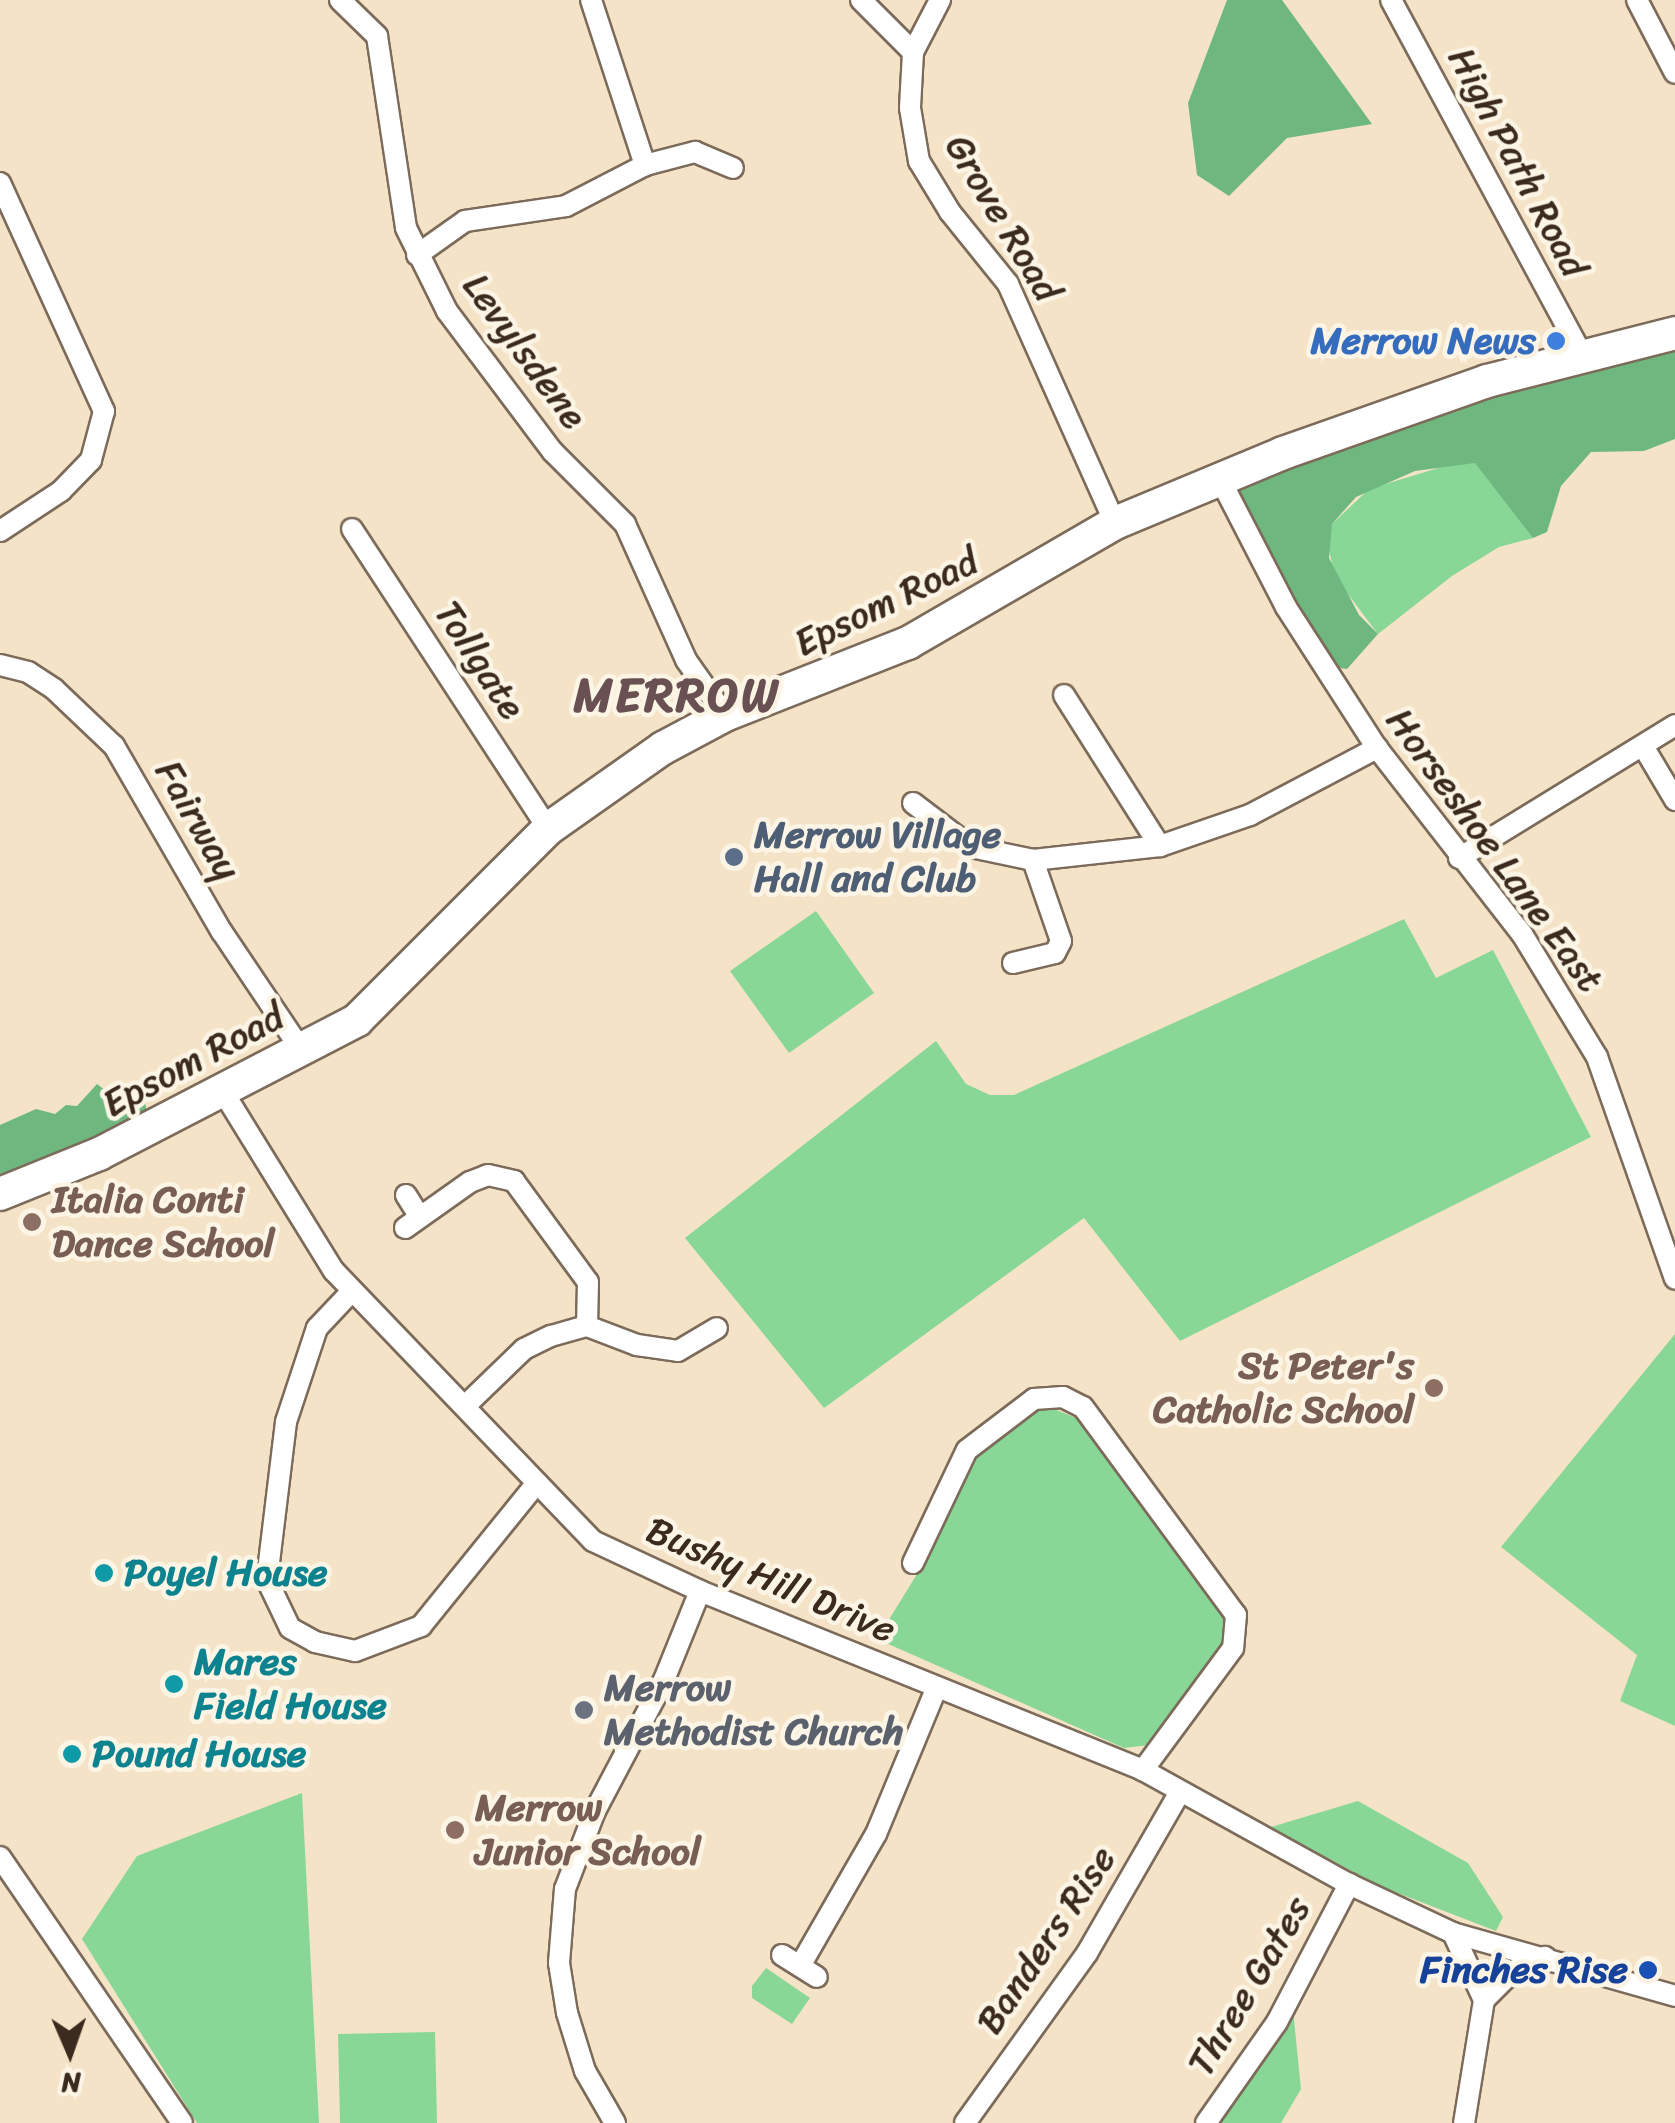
<!DOCTYPE html>
<style>
body{margin:0}
#map{position:relative;width:1675px;height:2123px;overflow:hidden;background:#f5e3c8;font-family:Sriracha,sans-serif}
div>[style]{position:absolute}
.green>*{inset:0;background:#88d797}
.forest>*{inset:0;background:#6eb880}
.roads{filter:drop-shadow(2px 0 #7c6b5a) drop-shadow(-2px 0 #7c6b5a) drop-shadow(0 2px #7c6b5a) drop-shadow(0 -2px #7c6b5a)}
.street>*{height:20px;margin:-10px;padding:0 10px;transform-origin:10px;border-radius:10px;background:#fff}
.primary>*{height:32px;margin:-16px;padding:0 16px;transform-origin:16px;border-radius:16px;background:#fff}
.dots>*{width:28px;height:28px;translate:-50% -50%;box-sizing:border-box;border:5px solid #fcf5e5;border-radius:50%}
span{translate:-50% -50%;white-space:nowrap;text-align:center;line-height:1.15;-webkit-text-stroke:9px #fcf5e5;paint-order:stroke}
.street-label{font-size:38px;color:#3b2a1e}
.shop-label{font-size:38px;color:#366cbe;font-weight:700}
.right{translate:-100% -50%;text-align:right}
.service-label{font-size:38px;color:#4e5e75;font-weight:700}
.left{translate:0 -50%;text-align:left}
.education-label{font-size:38px;color:#785e54;font-weight:700}
.culture-label{font-size:38px;color:#0d838f;font-weight:700}
.worship-label{font-size:38px;color:#5b616d;font-weight:700}
.transit-label{font-size:38px;color:#164399;font-weight:700}
.district-label{font-size:48px;color:#695053;font-weight:700;letter-spacing:2.5px}
.north{position:absolute;left:20px;top:2003px;width:100px;height:100px;-webkit-text-stroke:8px #fcf5e5;paint-order:stroke;rotate:178deg;font-size:28px;font-weight:700;line-height:40px;text-align:center;color:#3b2a1e}
.north::after{content:'';display:block;margin:auto;width:35px;height:45px;background:#3b2a1e;clip-path:polygon(50% 0,100% 100%,50% 72%,0 100%)}
</style>
<div id="map">
<div class="green">
<div style="clip-path:polygon(1455px 463px,1475px 463px,1488px 474px,1533px 538px,1499px 547px,1452px 576px,1378px 634px,1335px 577px,1327px 541px,1332px 524px,1369px 489px)"></div>
<div style="clip-path:polygon(816px 911px,874px 993px,789px 1053px,730px 971px)"></div>
<div style="clip-path:polygon(1404px 919px,1436px 978px,1493px 950px,1591px 1137px,1180px 1341px,1084px 1218px,824px 1408px,685px 1238px,936px 1041px,966px 1084px,990px 1095px,1014px 1095px)"></div>
<div style="clip-path:polygon(1675px 1334px,1675px 1726px,1620px 1701px,1637px 1655px,1501px 1547px)"></div>
<div style="clip-path:polygon(1042px 1404px,1083px 1421px,1228px 1620px,1222px 1648px,1149px 1745px,1124px 1748px,877px 1639px,925px 1561px,965px 1461px)"></div>
<div style="clip-path:polygon(302px 1793px,319px 2123px,197px 2123px,82px 1939px,137px 1856px)"></div>
<div style="clip-path:polygon(1358px 1801px,1468px 1863px,1503px 1917px,1496px 1931px,1377px 1885px,1271px 1827px)"></div>
<div style="clip-path:polygon(766px 1968px,810px 1998px,792px 2024px,752px 1998px,752px 1986px)"></div>
<div style="clip-path:polygon(1293px 2010px,1301px 2089px,1281px 2123px,1218px 2123px)"></div>
<div style="clip-path:polygon(435px 2032px,437px 2123px,340px 2123px,338px 2034px)"></div>
</div>
<div class="forest">
<div style="clip-path:polygon(1227px 0,1282px 0,1372px 124px,1287px 138px,1229px 196px,1197px 175px,1188px 103px)"></div>
<div style="clip-path:polygon(1675px 342px,1675px 439px,1644px 451px,1591px 452px,1561px 486px,1547px 532px,1533px 538px,1475px 463px,1415px 471px,1356px 497px,1332px 524px,1329px 558px,1359px 615px,1378px 634px,1347px 669px,1324px 666px,1224px 488px,1466px 402px)"></div>
<div style="clip-path:polygon(97px 1084px,121px 1102px,131px 1093px,145px 1101px,147px 1114px,43px 1163px,0 1174px,0 1125px,36px 1109px,55px 1114px,66px 1105px,77px 1106px)"></div>
</div>
<div class="roads">
<div class="street">
<div style="left:340px;top:0;width:52px;rotate:44.2deg"></div>
<div style="left:377px;top:36px;width:194px;rotate:81.4deg"></div>
<div style="left:406px;top:228px;width:93px;rotate:63.7deg"></div>
<div style="left:447px;top:311px;width:176px;rotate:53.1deg"></div>
<div style="left:553px;top:452px;width:102px;rotate:45deg"></div>
<div style="left:625px;top:524px;width:149px;rotate:65.8deg"></div>
<div style="left:686px;top:660px;width:67px;rotate:54.7deg"></div>
<div style="left:591px;top:0;width:174px;rotate:71.9deg"></div>
<div style="left:861px;top:0;width:74px;rotate:45deg"></div>
<div style="left:940px;top:0;width:59px;rotate:117.4deg"></div>
<div style="left:913px;top:52px;width:56px;rotate:93.1deg"></div>
<div style="left:910px;top:108px;width:54px;rotate:80.4deg"></div>
<div style="left:919px;top:161px;width:60px;rotate:58.7deg"></div>
<div style="left:950px;top:212px;width:92px;rotate:51.1deg"></div>
<div style="left:1008px;top:284px;width:262px;rotate:65.9deg"></div>
<div style="left:1391px;top:0;width:405px;rotate:61.7deg"></div>
<div style="left:1637px;top:0;width:82px;rotate:62.5deg"></div>
<div style="left:0;top:183px;width:251px;rotate:65.5deg"></div>
<div style="left:104px;top:411px;width:51px;rotate:104.9deg"></div>
<div style="left:91px;top:460px;width:43px;rotate:134.1deg"></div>
<div style="left:61px;top:491px;width:73px;rotate:146.7deg"></div>
<div style="left:417px;top:255px;width:59px;rotate:-35.3deg"></div>
<div style="left:465px;top:221px;width:102px;rotate:-8.4deg"></div>
<div style="left:566px;top:206px;width:89px;rotate:-27.4deg"></div>
<div style="left:645px;top:165px;width:52px;rotate:-14.6deg"></div>
<div style="left:695px;top:152px;width:41px;rotate:22.8deg"></div>
<div style="left:1220px;top:479px;width:144px;rotate:62.7deg"></div>
<div style="left:1286px;top:607px;width:168px;rotate:57.2deg"></div>
<div style="left:1377px;top:748px;width:236px;rotate:52.1deg"></div>
<div style="left:1522px;top:934px;width:144px;rotate:58.6deg"></div>
<div style="left:1597px;top:1057px;width:235px;rotate:70.6deg"></div>
<div style="left:352px;top:529px;width:358px;rotate:56.8deg"></div>
<div style="left:0;top:665px;width:29px;rotate:14deg"></div>
<div style="left:28px;top:672px;width:31px;rotate:33deg"></div>
<div style="left:54px;top:689px;width:83px;rotate:43.5deg"></div>
<div style="left:114px;top:746px;width:215px;rotate:59.9deg"></div>
<div style="left:222px;top:932px;width:140px;rotate:56.1deg"></div>
<div style="left:1064px;top:695px;width:179px;rotate:57.6deg"></div>
<div style="left:1643px;top:746px;width:63px;rotate:59.3deg"></div>
<div style="left:913px;top:803px;width:73px;rotate:37.2deg"></div>
<div style="left:971px;top:847px;width:63px;rotate:11.8deg"></div>
<div style="left:1033px;top:860px;width:128px;rotate:-6.3deg"></div>
<div style="left:1160px;top:846px;width:95px;rotate:-19deg"></div>
<div style="left:1250px;top:815px;width:144px;rotate:-27.8deg"></div>
<div style="left:1459px;top:858px;width:254px;rotate:-31.6deg"></div>
<div style="left:1013px;top:963px;width:43px;rotate:-13.4deg"></div>
<div style="left:1055px;top:953px;width:13px;rotate:-63deg"></div>
<div style="left:1061px;top:941px;width:86px;rotate:-109.1deg"></div>
<div style="left:222px;top:1090px;width:213px;rotate:58.3deg"></div>
<div style="left:334px;top:1271px;width:374px;rotate:46.2deg"></div>
<div style="left:593px;top:1541px;width:118px;rotate:25deg"></div>
<div style="left:700px;top:1591px;width:478px;rotate:22deg"></div>
<div style="left:1143px;top:1770px;width:235px;rotate:29deg"></div>
<div style="left:1349px;top:1884px;width:115px;rotate:25.2deg"></div>
<div style="left:1453px;top:1933px;width:231px;rotate:15.8deg"></div>
<div style="left:406px;top:1195px;width:26px;rotate:58deg"></div>
<div style="left:405px;top:1228px;width:80px;rotate:-35.3deg"></div>
<div style="left:470px;top:1182px;width:19px;rotate:-21deg"></div>
<div style="left:488px;top:1175px;width:27px;rotate:13deg"></div>
<div style="left:514px;top:1181px;width:125px;rotate:53.8deg"></div>
<div style="left:588px;top:1282px;width:44px;rotate:91.3deg"></div>
<div style="left:352px;top:1291px;width:51px;rotate:133.4deg"></div>
<div style="left:317px;top:1328px;width:99px;rotate:108.3deg"></div>
<div style="left:286px;top:1422px;width:159px;rotate:96.9deg"></div>
<div style="left:267px;top:1580px;width:53px;rotate:64.4deg"></div>
<div style="left:290px;top:1628px;width:29px;rotate:29deg"></div>
<div style="left:315px;top:1642px;width:41px;rotate:12.7deg"></div>
<div style="left:355px;top:1651px;width:71px;rotate:-20.7deg"></div>
<div style="left:421px;top:1626px;width:184px;rotate:-51deg"></div>
<div style="left:465px;top:1406px;width:82px;rotate:-44deg"></div>
<div style="left:524px;top:1349px;width:30px;rotate:-26deg"></div>
<div style="left:551px;top:1336px;width:37px;rotate:-16deg"></div>
<div style="left:587px;top:1326px;width:53px;rotate:20.8deg"></div>
<div style="left:637px;top:1345px;width:41px;rotate:8.3deg"></div>
<div style="left:678px;top:1351px;width:45px;rotate:-30.5deg"></div>
<div style="left:913px;top:1563px;width:125px;rotate:-64.5deg"></div>
<div style="left:967px;top:1450px;width:84px;rotate:-37.3deg"></div>
<div style="left:1034px;top:1399px;width:29px;rotate:-4deg"></div>
<div style="left:1063px;top:1397px;width:22px;rotate:27deg"></div>
<div style="left:1083px;top:1407px;width:258px;rotate:53.7deg"></div>
<div style="left:1236px;top:1615px;width:33px;rotate:95deg"></div>
<div style="left:1233px;top:1648px;width:152px;rotate:126.4deg"></div>
<div style="left:0;top:1857px;width:322px;rotate:55.6deg"></div>
<div style="left:1453px;top:1933px;width:74px;rotate:65.2deg"></div>
<div style="left:1484px;top:2000px;width:125px;rotate:99.2deg"></div>
<div style="left:782px;top:1955px;width:41px;rotate:32.2deg"></div>
<div style="left:800px;top:1966px;width:152px;rotate:-60.1deg"></div>
<div style="left:876px;top:1834px;width:157px;rotate:-67.5deg"></div>
<div style="left:1484px;top:2000px;width:41px;rotate:-45deg"></div>
<div style="left:1513px;top:1971px;width:35px;rotate:-24deg"></div>
<div style="left:615px;top:2123px;width:60px;rotate:-120deg"></div>
<div style="left:585px;top:2071px;width:61px;rotate:-107.2deg"></div>
<div style="left:567px;top:2013px;width:51px;rotate:-99.1deg"></div>
<div style="left:559px;top:1963px;width:74px;rotate:-85.4deg"></div>
<div style="left:565px;top:1889px;width:84px;rotate:-69deg"></div>
<div style="left:595px;top:1811px;width:148px;rotate:-62.2deg"></div>
<div style="left:664px;top:1680px;width:96px;rotate:-68deg"></div>
<div style="left:965px;top:2123px;width:209px;rotate:-54.3deg"></div>
<div style="left:1087px;top:1953px;width:186px;rotate:-60deg"></div>
<div style="left:1206px;top:2123px;width:123px;rotate:-54.9deg"></div>
<div style="left:1277px;top:2022px;width:156px;rotate:-62.4deg"></div>
</div>
<div class="primary">
<div style="left:0;top:1194px;width:107px;rotate:-22deg"></div>
<div style="left:99px;top:1154px;width:291px;rotate:-27.4deg"></div>
<div style="left:357px;top:1020px;width:270px;rotate:-45deg"></div>
<div style="left:548px;top:829px;width:141px;rotate:-35.2deg"></div>
<div style="left:663px;top:748px;width:70px;rotate:-28deg"></div>
<div style="left:725px;top:715px;width:197px;rotate:-21.5deg"></div>
<div style="left:908px;top:643px;width:239px;rotate:-30.1deg"></div>
<div style="left:1115px;top:523px;width:182px;rotate:-22.6deg"></div>
<div style="left:1283px;top:453px;width:216px;rotate:-19.4deg"></div>
<div style="left:1487px;top:381px;width:194px;rotate:-14.3deg"></div>
</div>
</div>
<div class="dots">
<div style="left:1556px;top:341px;background:#3f7fe0"></div>
<div style="left:734px;top:857px;background:#5c6f8a"></div>
<div style="left:32px;top:1222px;background:#8d6e63"></div>
<div style="left:1434px;top:1388px;background:#8d6e63"></div>
<div style="left:104px;top:1573px;background:#0f9aa8"></div>
<div style="left:174px;top:1684px;background:#0f9aa8"></div>
<div style="left:584px;top:1710px;background:#6b7280"></div>
<div style="left:72px;top:1754px;background:#0f9aa8"></div>
<div style="left:455px;top:1830px;background:#8d6e63"></div>
<div style="left:1648px;top:1970px;background:#1a4fb4"></div>
</div>
<div class="street-label">
<span style="left:1518px;top:162px;rotate:62deg">High Path Road</span>
<span style="left:1003px;top:218px;rotate:59deg">Grove Road</span>
<span style="left:525px;top:351px;rotate:54deg">Levylsdene</span>
<span style="left:886px;top:602px;rotate:-26deg">Epsom Road</span>
<span style="left:480px;top:660px;rotate:57deg">Tollgate</span>
<span style="left:198px;top:820px;rotate:60deg">Fairway</span>
<span style="left:1495px;top:850px;rotate:54deg">Horseshoe Lane East</span>
<span style="left:193px;top:1060px;rotate:-28deg">Epsom Road</span>
<span style="left:771px;top:1580px;rotate:23deg">Bushy Hill Drive</span>
<span style="left:1046px;top:1940px;rotate:-56deg">Banders Rise</span>
<span style="left:1249px;top:1986px;rotate:-59deg">Three Gates</span>
</div>
<div class="shop-label">
<span class="right" style="left:1536px;top:341px">Merrow News</span>
</div>
<div class="service-label">
<span class="left" style="left:754px;top:857px">Merrow Village<br>Hall and Club</span>
</div>
<div class="education-label">
<span class="left" style="left:52px;top:1222px">Italia Conti<br>Dance School</span>
<span class="right" style="left:1414px;top:1388px">St Peter's<br>Catholic School</span>
<span class="left" style="left:475px;top:1830px">Merrow<br>Junior School</span>
</div>
<div class="culture-label">
<span class="left" style="left:124px;top:1573px">Poyel House</span>
<span class="left" style="left:194px;top:1684px">Mares<br>Field House</span>
<span class="left" style="left:92px;top:1754px">Pound House</span>
</div>
<div class="worship-label">
<span class="left" style="left:604px;top:1710px">Merrow<br>Methodist Church</span>
</div>
<div class="transit-label">
<span class="right" style="left:1628px;top:1970px">Finches Rise</span>
</div>
<div class="district-label">
<span style="left:677px;top:695px">MERROW</span>
</div>
<div class="north">N</div>
</div>
